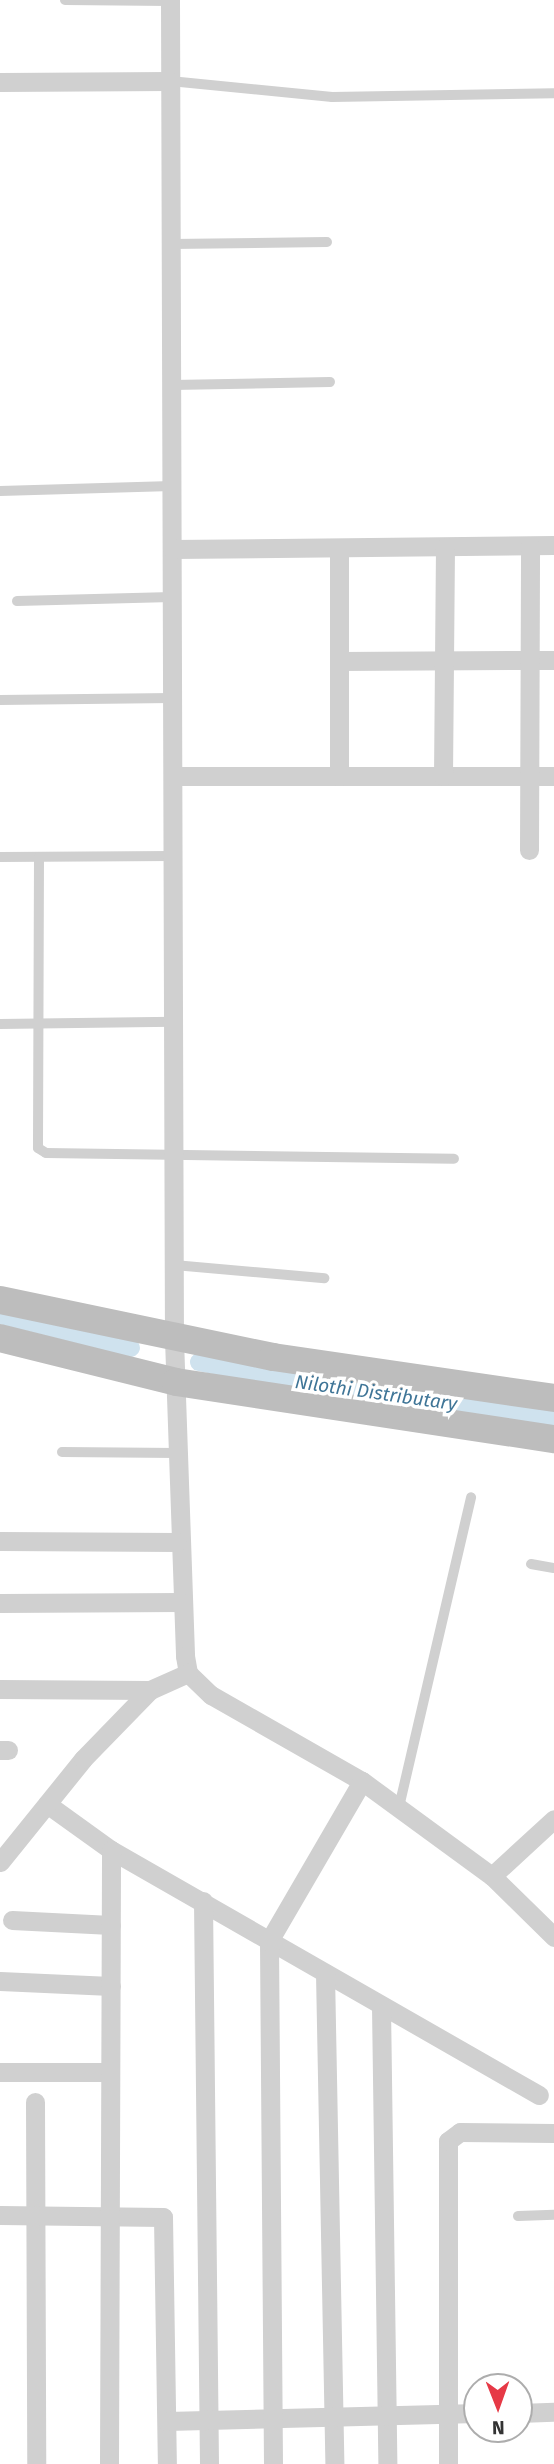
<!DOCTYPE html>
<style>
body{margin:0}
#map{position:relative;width:554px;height:2464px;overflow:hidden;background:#fff;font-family:"Fira Sans",sans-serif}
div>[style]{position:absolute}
.canal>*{height:18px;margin:-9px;padding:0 9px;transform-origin:9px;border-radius:9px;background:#cfe2ee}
.lane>*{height:10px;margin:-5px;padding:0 5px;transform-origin:5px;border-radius:5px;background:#d0d0d0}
.street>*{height:19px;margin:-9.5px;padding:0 9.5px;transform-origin:9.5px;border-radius:9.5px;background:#d0d0d0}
.secondary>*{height:28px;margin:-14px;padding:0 14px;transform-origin:14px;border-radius:14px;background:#bdbdbd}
span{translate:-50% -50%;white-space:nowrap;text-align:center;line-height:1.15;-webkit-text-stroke:7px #fff;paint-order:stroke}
.water-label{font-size:19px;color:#3f7597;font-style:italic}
.north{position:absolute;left:463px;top:2373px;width:70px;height:70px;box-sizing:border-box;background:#fff;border:2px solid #adadad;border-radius:50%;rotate:179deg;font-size:19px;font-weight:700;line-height:28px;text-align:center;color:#333}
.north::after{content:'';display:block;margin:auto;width:24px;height:32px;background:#e63946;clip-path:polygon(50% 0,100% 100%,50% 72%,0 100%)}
</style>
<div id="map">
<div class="canal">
<div style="left:0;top:1315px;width:135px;rotate:14.1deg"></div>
<div style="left:199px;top:1362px;width:95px;rotate:12.1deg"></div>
<div style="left:292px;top:1382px;width:264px;rotate:7.8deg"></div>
</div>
<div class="lane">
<div style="left:65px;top:0;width:105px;rotate:0.5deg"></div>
<div style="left:170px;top:81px;width:163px;rotate:5.6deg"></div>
<div style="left:332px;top:97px;width:222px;rotate:-1deg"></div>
<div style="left:171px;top:244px;width:156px;rotate:-0.7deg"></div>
<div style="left:172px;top:385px;width:158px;rotate:-1.1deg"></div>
<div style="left:0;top:491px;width:172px;rotate:-1.7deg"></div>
<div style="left:17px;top:601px;width:155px;rotate:-1.5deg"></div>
<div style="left:0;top:700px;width:172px;rotate:-0.7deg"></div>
<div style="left:0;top:857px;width:173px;rotate:-0.3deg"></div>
<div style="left:39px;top:857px;width:291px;rotate:90.2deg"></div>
<div style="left:38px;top:1148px;width:9px;rotate:32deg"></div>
<div style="left:46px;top:1153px;width:408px;rotate:0.8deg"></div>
<div style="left:0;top:1024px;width:174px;rotate:-0.7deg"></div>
<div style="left:174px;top:1265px;width:151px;rotate:5deg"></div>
<div style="left:62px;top:1452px;width:115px;rotate:0.5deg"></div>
<div style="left:531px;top:1564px;width:23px;rotate:10deg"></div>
<div style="left:399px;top:1807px;width:318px;rotate:-76.9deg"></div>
<div style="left:518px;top:2216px;width:36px;rotate:-2deg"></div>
</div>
<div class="street">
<div style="left:170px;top:0;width:1339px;rotate:89.83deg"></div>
<div style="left:174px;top:1339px;width:317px;rotate:88deg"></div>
<div style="left:185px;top:1656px;width:17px;rotate:80deg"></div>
<div style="left:188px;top:1673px;width:32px;rotate:44deg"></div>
<div style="left:211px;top:1695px;width:174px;rotate:29.7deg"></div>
<div style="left:362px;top:1781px;width:161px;rotate:36.2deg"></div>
<div style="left:492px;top:1876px;width:87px;rotate:44.5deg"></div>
<div style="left:0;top:82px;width:170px;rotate:-0.3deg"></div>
<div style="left:172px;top:549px;width:382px;rotate:-0.6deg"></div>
<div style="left:339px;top:661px;width:215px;rotate:-0.3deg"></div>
<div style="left:173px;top:776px;width:381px"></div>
<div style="left:339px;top:776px;width:228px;rotate:-90deg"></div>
<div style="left:443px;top:776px;width:229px;rotate:-89.5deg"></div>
<div style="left:529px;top:850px;width:304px;rotate:-89.8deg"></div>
<div style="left:0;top:1541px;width:177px;rotate:0.3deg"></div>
<div style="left:0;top:1603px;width:181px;rotate:-0.3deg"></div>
<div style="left:0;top:1689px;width:150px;rotate:0.4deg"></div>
<div style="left:150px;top:1690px;width:42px;rotate:-24.1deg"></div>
<div style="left:0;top:1750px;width:8px"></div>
<div style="left:47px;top:1804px;width:79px;rotate:35.7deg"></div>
<div style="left:111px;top:1850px;width:493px;rotate:29.8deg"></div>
<div style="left:0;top:1862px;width:132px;rotate:-51.1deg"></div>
<div style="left:83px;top:1759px;width:96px;rotate:-45.8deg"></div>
<div style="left:492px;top:1876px;width:84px;rotate:-42.6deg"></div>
<div style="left:203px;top:1901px;width:563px;rotate:89.39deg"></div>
<div style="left:12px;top:1920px;width:99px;rotate:2.9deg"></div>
<div style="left:325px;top:1973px;width:491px;rotate:88.9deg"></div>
<div style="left:0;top:1981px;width:111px;rotate:2.6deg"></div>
<div style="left:381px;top:2006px;width:458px;rotate:89.2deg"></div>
<div style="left:0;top:2072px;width:110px"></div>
<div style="left:35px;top:2102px;width:362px;rotate:89.8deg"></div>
<div style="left:0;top:2215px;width:163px;rotate:0.7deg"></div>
<div style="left:163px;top:2217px;width:247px;rotate:89.1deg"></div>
<div style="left:519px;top:2413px;width:35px;rotate:-2deg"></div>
<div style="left:167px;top:2421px;width:310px;rotate:-1.5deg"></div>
<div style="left:109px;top:2464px;width:614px;rotate:-89.81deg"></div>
<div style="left:273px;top:2464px;width:523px;rotate:-90.44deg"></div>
<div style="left:269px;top:1941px;width:185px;rotate:-59.8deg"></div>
<div style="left:448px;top:2464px;width:323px;rotate:-90deg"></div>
<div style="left:448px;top:2141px;width:15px;rotate:-37deg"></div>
<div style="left:460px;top:2132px;width:94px;rotate:0.6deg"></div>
</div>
<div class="secondary">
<div style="left:0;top:1300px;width:279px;rotate:11.8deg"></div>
<div style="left:273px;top:1357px;width:284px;rotate:8.3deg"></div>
<div style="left:0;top:1338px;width:181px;rotate:14deg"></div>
<div style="left:176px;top:1382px;width:382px;rotate:8.6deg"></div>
</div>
<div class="water-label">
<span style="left:376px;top:1393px;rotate:8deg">Nilothi Distributary</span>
</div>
<div class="north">N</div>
</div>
